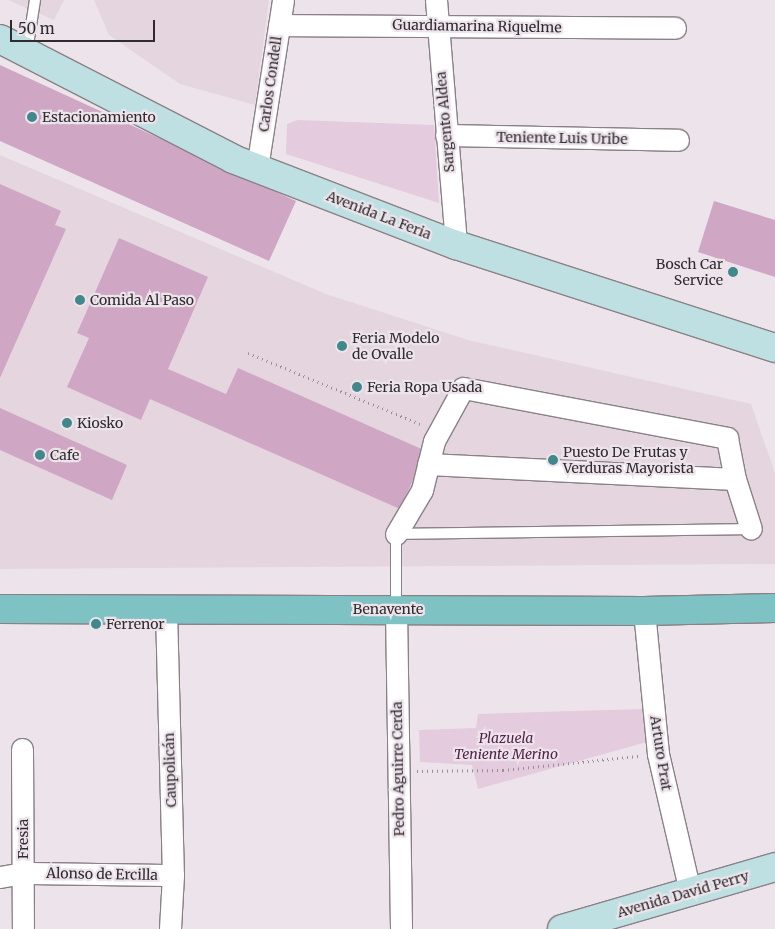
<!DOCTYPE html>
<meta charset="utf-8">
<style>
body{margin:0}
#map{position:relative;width:775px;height:929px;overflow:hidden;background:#ede4eb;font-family:Merriweather,serif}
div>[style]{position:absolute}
.built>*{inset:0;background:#e4d5df}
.green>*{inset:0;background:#e4cbdd}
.building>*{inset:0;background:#cfa7c5}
.path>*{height:3px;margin-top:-1.5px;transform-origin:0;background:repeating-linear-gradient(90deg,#979096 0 1px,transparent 0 5px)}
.roads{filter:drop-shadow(1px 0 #8a8187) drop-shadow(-1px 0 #8a8187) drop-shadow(0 1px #8a8187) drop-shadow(0 -1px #8a8187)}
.lane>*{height:10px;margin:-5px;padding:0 5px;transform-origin:5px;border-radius:5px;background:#fff}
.street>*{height:21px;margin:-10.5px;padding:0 10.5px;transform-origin:10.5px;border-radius:10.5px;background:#fff}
.secondary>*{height:28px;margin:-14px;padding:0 14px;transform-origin:14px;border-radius:14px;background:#bfe0e2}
.primary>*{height:28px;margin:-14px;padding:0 14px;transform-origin:14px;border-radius:14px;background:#7fc2c4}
.dots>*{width:14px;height:14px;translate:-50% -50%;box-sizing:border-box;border:2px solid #ede4eb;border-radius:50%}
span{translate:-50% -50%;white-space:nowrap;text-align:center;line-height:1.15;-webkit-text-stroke:4.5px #ede4eb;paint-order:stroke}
.street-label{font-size:14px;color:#2f2b2e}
.poi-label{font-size:14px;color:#2f2b2e}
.left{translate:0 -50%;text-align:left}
.right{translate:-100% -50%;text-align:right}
.park-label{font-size:14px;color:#532249;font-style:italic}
.scale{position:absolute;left:10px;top:20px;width:145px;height:22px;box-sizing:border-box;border:2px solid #2f2b2e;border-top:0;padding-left:6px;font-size:15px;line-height:18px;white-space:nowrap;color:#2f2b2e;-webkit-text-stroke:4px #ede4eb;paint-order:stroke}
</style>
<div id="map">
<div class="built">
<div style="clip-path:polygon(8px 0,64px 0,54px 20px)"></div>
<div style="clip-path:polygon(94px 0,269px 0,255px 105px,180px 84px,109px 35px)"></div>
<div style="clip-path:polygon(0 155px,326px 294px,468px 340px,751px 404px,775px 473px,775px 564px,0 569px)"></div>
</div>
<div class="green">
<div style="clip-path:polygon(298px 120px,434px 125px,439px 203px,286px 154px,287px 124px)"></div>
<div style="clip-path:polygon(642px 709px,647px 742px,478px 789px,472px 765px,420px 762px,419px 730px,476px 728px,478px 714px)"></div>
</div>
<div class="building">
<div style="clip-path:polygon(0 65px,296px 201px,269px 261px,0 141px)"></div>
<div style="clip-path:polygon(0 184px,61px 211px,55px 225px,66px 229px,0 378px)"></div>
<div style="clip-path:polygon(714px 201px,775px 220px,775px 277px,698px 252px)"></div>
<div style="clip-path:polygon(119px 238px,208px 277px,168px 369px,226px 394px,238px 368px,426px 451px,400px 509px,150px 399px,141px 420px,67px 387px,89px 338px,77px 333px)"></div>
<div style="clip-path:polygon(0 408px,127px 465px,112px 500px,0 450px)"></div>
</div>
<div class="path">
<div style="left:248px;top:353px;width:186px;rotate:22.4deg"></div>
<div style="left:417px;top:771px;width:86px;rotate:-0.7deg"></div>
<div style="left:503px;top:770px;width:136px;rotate:-5.9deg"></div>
</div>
<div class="roads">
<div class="lane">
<div style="left:27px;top:51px;width:52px;rotate:-81.1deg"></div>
<div style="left:396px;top:609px;width:75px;rotate:-90deg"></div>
<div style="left:396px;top:534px;width:355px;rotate:-0.8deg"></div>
</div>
<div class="street">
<div style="left:436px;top:0;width:246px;rotate:85.3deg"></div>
<div style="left:279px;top:25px;width:396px;rotate:0.4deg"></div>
<div style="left:446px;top:135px;width:232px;rotate:1.2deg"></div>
<div style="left:257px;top:168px;width:170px;rotate:-81.2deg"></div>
<div style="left:428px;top:464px;width:307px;rotate:2.8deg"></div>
<div style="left:396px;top:534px;width:51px;rotate:-59.4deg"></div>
<div style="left:422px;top:490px;width:50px;rotate:-76.2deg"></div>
<div style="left:434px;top:441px;width:60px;rotate:-61.3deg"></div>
<div style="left:463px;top:388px;width:269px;rotate:10.7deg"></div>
<div style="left:727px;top:438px;width:42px;rotate:79deg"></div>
<div style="left:735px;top:479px;width:52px;rotate:72.3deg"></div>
<div style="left:396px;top:609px;width:320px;rotate:89.1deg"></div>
<div style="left:166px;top:610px;width:265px;rotate:88.5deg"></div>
<div style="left:173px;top:875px;width:54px;rotate:93.2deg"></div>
<div style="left:644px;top:611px;width:144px;rotate:84.4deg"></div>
<div style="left:658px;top:754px;width:142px;rotate:76.9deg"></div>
<div style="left:22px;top:749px;width:180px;rotate:89.7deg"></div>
<div style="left:0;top:877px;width:23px;rotate:-10deg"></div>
<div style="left:23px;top:873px;width:150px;rotate:0.8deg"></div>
</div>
<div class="secondary">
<div style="left:0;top:39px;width:262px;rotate:27.2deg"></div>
<div style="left:233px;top:159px;width:239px;rotate:21.1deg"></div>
<div style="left:456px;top:245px;width:335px;rotate:17.9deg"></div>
<div style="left:562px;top:929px;width:222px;rotate:-16.2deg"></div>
</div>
<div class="primary">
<div style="left:0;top:609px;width:644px;rotate:0.18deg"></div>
<div style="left:644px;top:611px;width:131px;rotate:-1.3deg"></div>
</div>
</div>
<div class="dots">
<div style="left:32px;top:117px;background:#40888b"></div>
<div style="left:733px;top:272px;background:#40888b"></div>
<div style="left:80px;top:300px;background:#40888b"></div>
<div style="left:342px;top:346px;background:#40888b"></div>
<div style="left:357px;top:387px;background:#40888b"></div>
<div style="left:67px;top:423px;background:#40888b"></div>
<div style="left:40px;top:455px;background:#40888b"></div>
<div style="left:553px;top:460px;background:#40888b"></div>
<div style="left:96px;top:624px;background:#40888b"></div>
</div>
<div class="street-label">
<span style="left:477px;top:26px;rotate:1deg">Guardiamarina Riquelme</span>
<span style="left:270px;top:84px;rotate:-82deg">Carlos Condell</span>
<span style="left:445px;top:122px;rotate:-95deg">Sargento Aldea</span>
<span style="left:562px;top:138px;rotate:1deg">Teniente Luis Uribe</span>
<span style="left:379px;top:215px;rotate:21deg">Avenida La Feria</span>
<span style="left:388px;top:609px">Benavente</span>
<span style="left:661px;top:753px;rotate:81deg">Arturo Prat</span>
<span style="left:398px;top:769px;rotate:-91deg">Pedro Aguirre Cerda</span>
<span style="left:170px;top:770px;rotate:-92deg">Caupolicán</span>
<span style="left:23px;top:839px;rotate:-90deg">Fresia</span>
<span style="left:102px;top:874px;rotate:1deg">Alonso de Ercilla</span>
<span style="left:683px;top:894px;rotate:-16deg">Avenida David Perry</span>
</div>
<div class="poi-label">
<span class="left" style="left:42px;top:117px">Estacionamiento</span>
<span class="right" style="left:723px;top:272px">Bosch Car<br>Service</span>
<span class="left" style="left:90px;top:300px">Comida Al Paso</span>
<span class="left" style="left:352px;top:346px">Feria Modelo<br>de Ovalle</span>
<span class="left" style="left:367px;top:387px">Feria Ropa Usada</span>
<span class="left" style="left:77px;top:423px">Kiosko</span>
<span class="left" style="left:563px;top:460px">Puesto De Frutas y<br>Verduras Mayorista</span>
<span class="left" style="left:50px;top:455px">Cafe</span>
<span class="left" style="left:106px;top:624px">Ferrenor</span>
</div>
<div class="park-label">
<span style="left:506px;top:746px">Plazuela<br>Teniente Merino</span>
</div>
<div class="scale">50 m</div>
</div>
